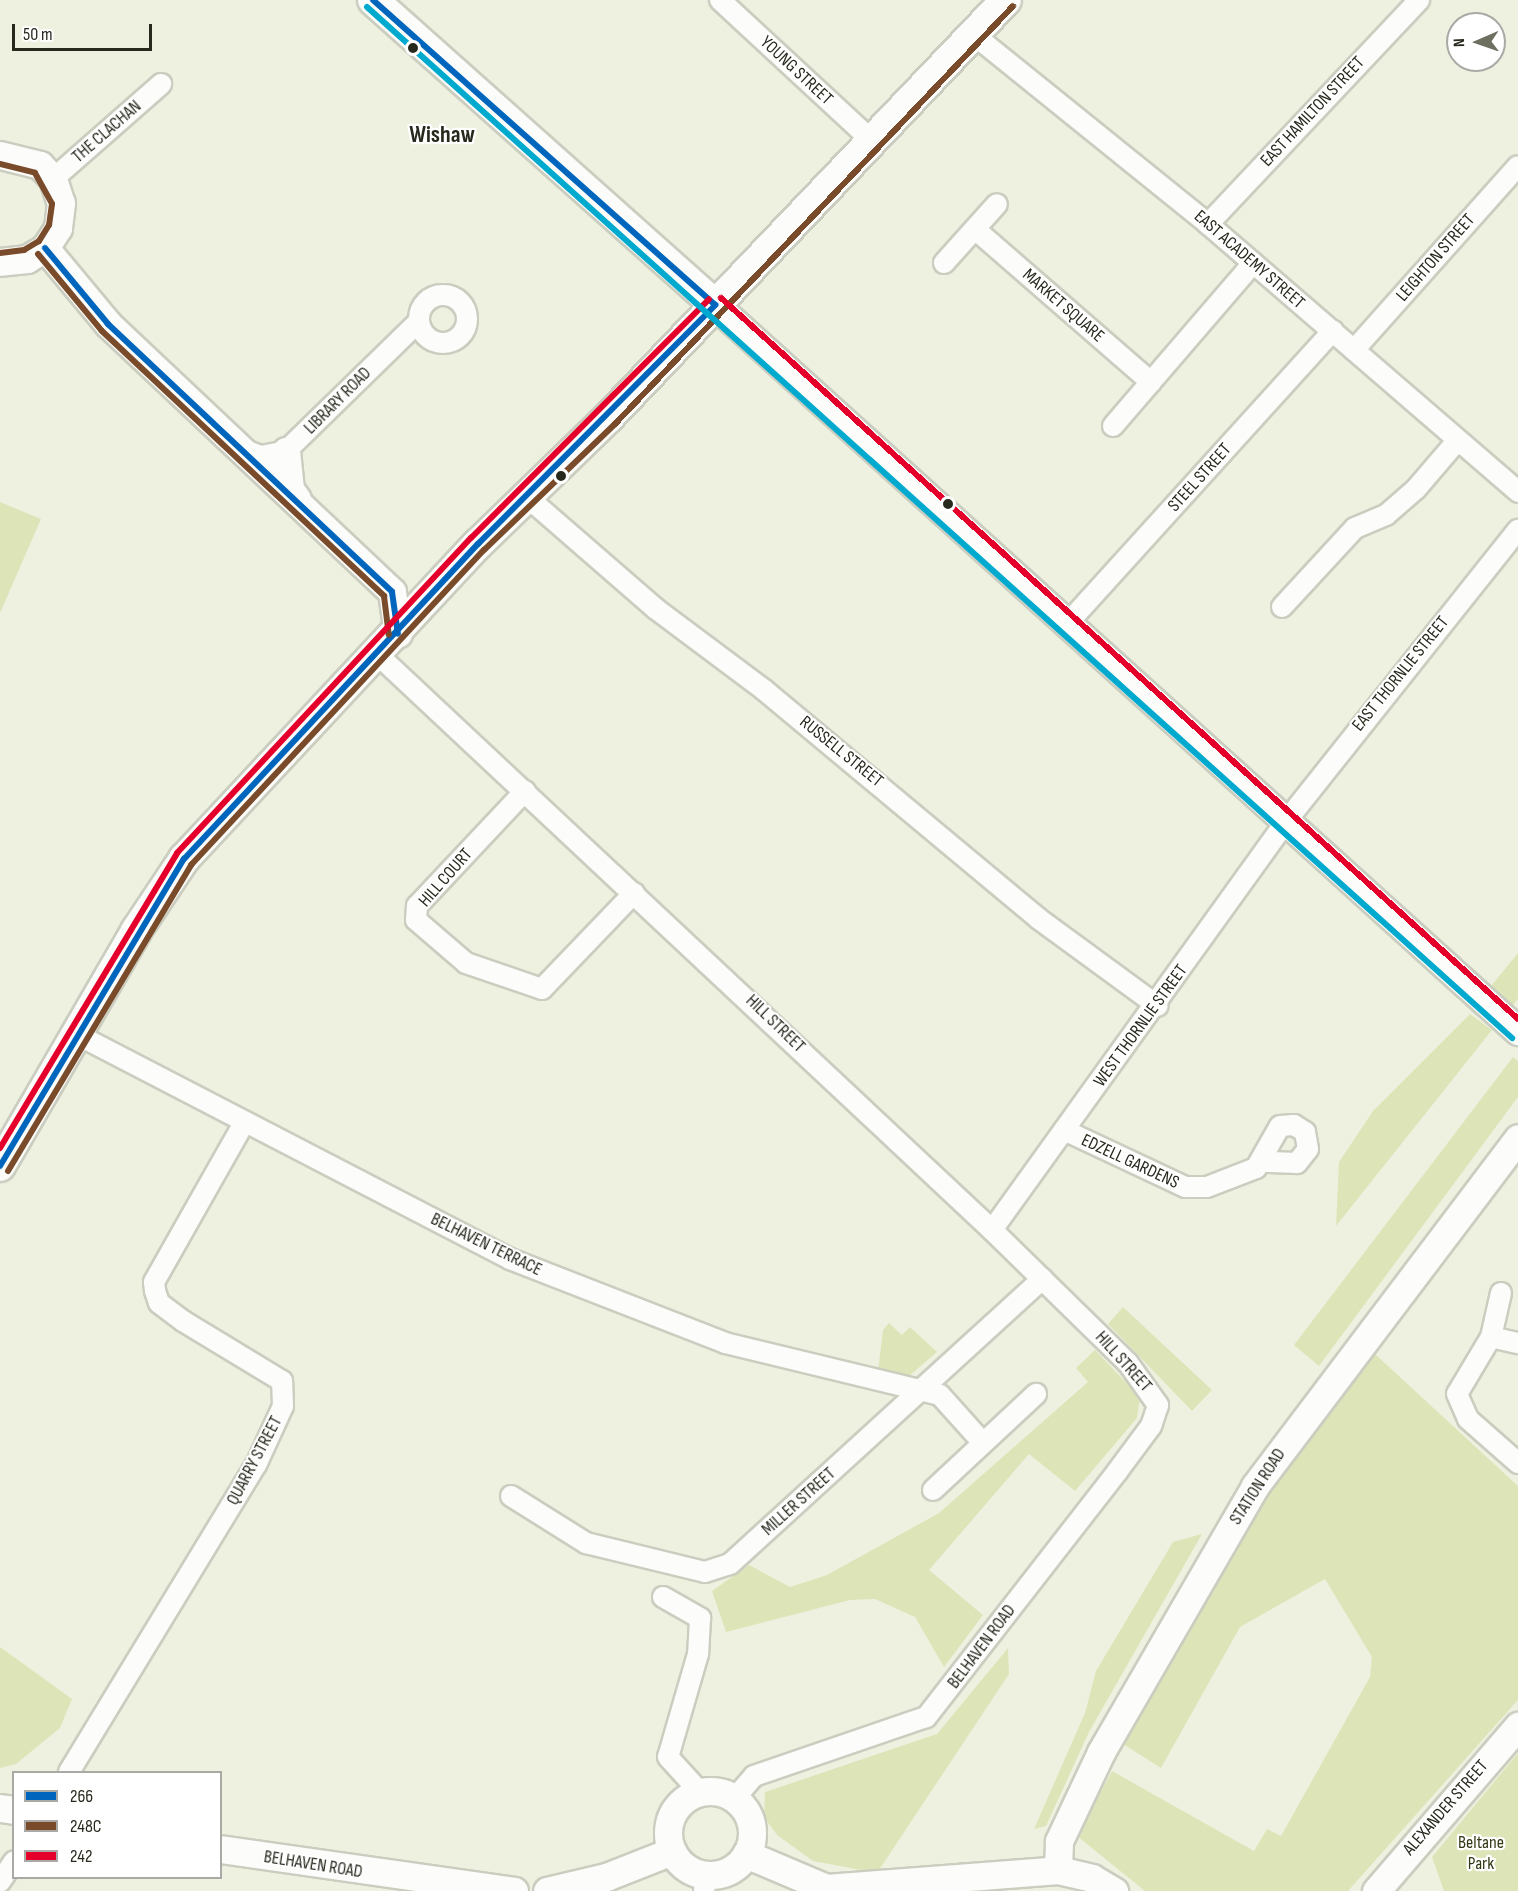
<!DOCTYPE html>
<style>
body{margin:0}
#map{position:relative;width:1518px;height:1891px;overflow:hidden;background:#eef1e0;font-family:"Sofia Sans Condensed",sans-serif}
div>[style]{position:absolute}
.green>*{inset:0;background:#dde5b8}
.roads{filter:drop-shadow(2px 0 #cacdbf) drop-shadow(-2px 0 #cacdbf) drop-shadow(0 2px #cacdbf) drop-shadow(0 -2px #cacdbf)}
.street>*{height:20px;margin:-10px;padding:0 10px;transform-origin:10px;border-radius:10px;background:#fcfdfa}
.street>.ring{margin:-10px;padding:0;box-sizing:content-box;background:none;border:20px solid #fcfdfa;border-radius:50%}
.secondary>*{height:27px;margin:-13.5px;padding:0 13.5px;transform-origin:13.5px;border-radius:13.5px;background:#fcfdfa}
.secondary>.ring{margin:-13.5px;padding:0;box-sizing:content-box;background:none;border:27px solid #fcfdfa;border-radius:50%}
.primary>*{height:30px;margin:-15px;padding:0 15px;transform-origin:15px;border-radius:15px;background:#fcfdfa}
.bus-1>*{height:6px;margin:-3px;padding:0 3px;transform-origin:3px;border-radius:3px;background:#0065bd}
.bus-2>*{height:6px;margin:-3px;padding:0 3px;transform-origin:3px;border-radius:3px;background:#7a4b2a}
.bus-3>*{height:6px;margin:-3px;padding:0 3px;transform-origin:3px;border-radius:3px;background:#e4002b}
.bus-4>*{height:6px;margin:-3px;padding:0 3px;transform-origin:3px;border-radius:3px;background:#00a9ce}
.dots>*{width:16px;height:16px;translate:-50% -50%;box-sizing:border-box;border:3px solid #fff;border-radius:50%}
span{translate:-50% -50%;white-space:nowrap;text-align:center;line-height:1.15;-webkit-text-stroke:4.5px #fff;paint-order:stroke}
.street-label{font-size:18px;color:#27291d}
.park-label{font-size:18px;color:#343916}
.district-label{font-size:24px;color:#27291d;font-weight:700}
.legend{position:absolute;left:12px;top:1771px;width:210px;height:108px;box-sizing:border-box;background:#fff;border:2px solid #a9a9a5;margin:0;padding:8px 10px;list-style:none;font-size:18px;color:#27291d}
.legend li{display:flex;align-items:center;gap:12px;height:30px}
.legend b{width:30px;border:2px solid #a9a9a5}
.north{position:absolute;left:1446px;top:12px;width:60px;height:60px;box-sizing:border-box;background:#fff;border:2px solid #a9a9a5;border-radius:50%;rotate:268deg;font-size:16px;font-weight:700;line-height:24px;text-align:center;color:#27291d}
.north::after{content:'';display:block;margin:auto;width:21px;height:27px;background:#6d6f61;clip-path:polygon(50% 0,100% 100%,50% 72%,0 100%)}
.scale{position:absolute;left:12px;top:24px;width:140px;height:27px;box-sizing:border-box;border:3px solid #27291d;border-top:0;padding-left:8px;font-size:18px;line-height:21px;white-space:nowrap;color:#27291d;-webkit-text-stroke:4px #fff;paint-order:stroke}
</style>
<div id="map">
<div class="green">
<div style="clip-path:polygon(0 502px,41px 519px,0 613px)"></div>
<div style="clip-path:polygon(1518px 953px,1518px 999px,1508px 1011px,1487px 991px)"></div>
<div style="clip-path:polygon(1470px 1014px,1492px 1030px,1336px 1226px,1339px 1162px,1373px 1111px)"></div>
<div style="clip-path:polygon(1513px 1057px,1518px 1061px,1518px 1097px,1319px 1366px,1294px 1345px)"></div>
<div style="clip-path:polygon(1123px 1307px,1212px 1390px,1192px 1411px,1108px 1324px)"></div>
<div style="clip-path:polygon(889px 1323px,902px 1335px,910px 1327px,937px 1352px,909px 1376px,878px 1371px,883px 1330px)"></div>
<div style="clip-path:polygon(1095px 1350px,1140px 1397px,1137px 1418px,1075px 1491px,1029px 1454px,929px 1570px,983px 1615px,944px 1667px,915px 1617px,875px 1599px,850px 1600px,726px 1632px,712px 1591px,749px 1565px,790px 1587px,827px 1575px,939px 1513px,1088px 1382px,1076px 1368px)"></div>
<div style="clip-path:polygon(1375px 1354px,1518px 1486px,1518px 1700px,1348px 1891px,1145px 1891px,1077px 1836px,1112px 1771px,1254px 1851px,1267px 1829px,1281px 1836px,1370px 1677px,1372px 1657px,1325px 1579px,1240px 1627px,1161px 1768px,1123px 1744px,1262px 1493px)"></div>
<div style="clip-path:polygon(1202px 1534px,1089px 1732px,1046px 1826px,1034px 1829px,1085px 1713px,1096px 1671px,1173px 1542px)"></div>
<div style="clip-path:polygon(0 1647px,72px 1699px,60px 1728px,16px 1764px,0 1768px)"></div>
<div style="clip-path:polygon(1008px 1648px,1009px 1674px,877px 1873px,813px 1861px,777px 1835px,764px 1817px,765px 1792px,937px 1734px)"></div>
<div style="clip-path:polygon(1518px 1753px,1518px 1891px,1444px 1891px,1432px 1857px)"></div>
</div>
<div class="roads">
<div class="street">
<div style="left:720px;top:0;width:207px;rotate:42.8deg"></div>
<div style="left:974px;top:35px;width:301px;rotate:38.9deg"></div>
<div style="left:1208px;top:224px;width:410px;rotate:40.8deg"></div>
<div style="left:53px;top:179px;width:144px;rotate:-41.3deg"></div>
<div style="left:1208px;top:224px;width:308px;rotate:-46.7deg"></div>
<div style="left:976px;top:230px;width:232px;rotate:41deg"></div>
<div style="left:944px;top:263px;width:79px;rotate:-48.1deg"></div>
<div class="ring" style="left:419px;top:295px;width:28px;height:28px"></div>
<div style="left:1354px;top:350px;width:246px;rotate:-48.3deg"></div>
<div style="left:1113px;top:426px;width:215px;rotate:-49.3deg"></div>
<div style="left:247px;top:451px;width:15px;rotate:20deg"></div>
<div style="left:261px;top:456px;width:25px;rotate:-11deg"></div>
<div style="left:286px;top:451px;width:186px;rotate:-44.3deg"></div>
<div style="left:526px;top:496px;width:172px;rotate:41deg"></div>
<div style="left:656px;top:609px;width:134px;rotate:36.8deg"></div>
<div style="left:763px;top:689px;width:359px;rotate:39.8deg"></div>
<div style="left:1039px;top:919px;width:147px;rotate:36.2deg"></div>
<div style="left:1282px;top:607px;width:108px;rotate:-47.3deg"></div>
<div style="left:1355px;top:528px;width:34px;rotate:-23deg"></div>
<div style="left:1386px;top:515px;width:40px;rotate:-41deg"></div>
<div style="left:1416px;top:489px;width:63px;rotate:-49.5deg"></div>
<div style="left:1067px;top:624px;width:396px;rotate:-47.8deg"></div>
<div style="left:378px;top:655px;width:841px;rotate:43.12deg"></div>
<div style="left:992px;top:1230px;width:190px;rotate:44.4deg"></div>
<div style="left:1128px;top:1363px;width:52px;rotate:54.5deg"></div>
<div style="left:1158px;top:1405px;width:22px;rotate:108deg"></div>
<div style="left:1151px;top:1426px;width:57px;rotate:126.5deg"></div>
<div style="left:1117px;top:1472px;width:311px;rotate:127.9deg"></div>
<div style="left:926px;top:1717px;width:182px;rotate:161.1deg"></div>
<div style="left:754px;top:1776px;width:29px;rotate:131deg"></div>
<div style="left:525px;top:791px;width:158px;rotate:133.2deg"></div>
<div style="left:417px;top:906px;width:14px;rotate:94deg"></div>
<div style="left:416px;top:920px;width:66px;rotate:40.7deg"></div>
<div style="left:466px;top:963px;width:80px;rotate:18.9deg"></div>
<div style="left:542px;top:989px;width:133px;rotate:-46.2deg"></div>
<div style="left:76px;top:1034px;width:489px;rotate:27.4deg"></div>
<div style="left:510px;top:1259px;width:231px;rotate:21.3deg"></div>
<div style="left:725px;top:1343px;width:221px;rotate:13.6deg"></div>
<div style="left:940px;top:1395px;width:64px;rotate:48.1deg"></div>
<div style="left:1064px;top:1130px;width:134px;rotate:25.2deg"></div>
<div style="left:1185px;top:1187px;width:22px"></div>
<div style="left:1207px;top:1187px;width:53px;rotate:-21.2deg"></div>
<div style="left:1256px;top:1168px;width:48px;rotate:-60.3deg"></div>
<div style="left:1280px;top:1126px;width:14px;rotate:-4deg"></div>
<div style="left:1294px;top:1125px;width:13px;rotate:32deg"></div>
<div style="left:1305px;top:1132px;width:17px;rotate:80deg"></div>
<div style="left:1308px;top:1149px;width:18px;rotate:128deg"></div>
<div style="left:1297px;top:1163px;width:34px;rotate:-178deg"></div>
<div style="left:992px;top:1230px;width:505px;rotate:-54.26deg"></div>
<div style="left:1287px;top:820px;width:371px;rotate:-51.5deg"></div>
<div style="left:1501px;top:1293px;width:45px;rotate:102.8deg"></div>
<div style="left:1491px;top:1337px;width:66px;rotate:120.8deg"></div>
<div style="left:1457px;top:1394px;width:27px;rotate:66deg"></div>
<div style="left:1468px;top:1419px;width:67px;rotate:41.3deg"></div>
<div style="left:1491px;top:1337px;width:28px;rotate:13deg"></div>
<div style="left:933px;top:1490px;width:141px;rotate:-43deg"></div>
<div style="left:511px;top:1496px;width:89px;rotate:32.1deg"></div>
<div style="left:586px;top:1543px;width:122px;rotate:13.7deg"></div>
<div style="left:705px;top:1572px;width:26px;rotate:-18deg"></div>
<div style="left:730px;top:1564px;width:423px;rotate:-42.4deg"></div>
<div style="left:663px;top:1597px;width:43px;rotate:29.6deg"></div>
<div style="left:700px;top:1618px;width:36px;rotate:93deg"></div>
<div style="left:698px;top:1654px;width:107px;rotate:106.2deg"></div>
<div style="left:668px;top:1757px;width:47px;rotate:47.6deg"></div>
<div style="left:69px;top:1772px;width:359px;rotate:-58.7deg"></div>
<div style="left:256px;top:1465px;width:65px;rotate:-65.4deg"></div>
<div style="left:283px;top:1406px;width:25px;rotate:-92deg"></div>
<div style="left:282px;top:1381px;width:116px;rotate:-148.8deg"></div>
<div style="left:183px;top:1321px;width:30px;rotate:-143deg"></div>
<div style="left:159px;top:1303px;width:13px;rotate:-108deg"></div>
<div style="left:155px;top:1291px;width:9px;rotate:-96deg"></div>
<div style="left:154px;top:1282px;width:180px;rotate:-60.5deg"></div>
<div style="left:0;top:1882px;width:25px;rotate:-56deg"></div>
<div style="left:704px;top:1891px;width:16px;rotate:-83deg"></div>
</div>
<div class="secondary">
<div style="left:0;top:155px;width:41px;rotate:14deg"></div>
<div style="left:40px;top:165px;width:19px;rotate:47deg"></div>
<div style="left:53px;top:179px;width:25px;rotate:72deg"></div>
<div style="left:61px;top:203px;width:25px;rotate:97deg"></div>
<div style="left:58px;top:228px;width:24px;rotate:123deg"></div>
<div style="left:45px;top:248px;width:21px;rotate:149deg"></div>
<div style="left:27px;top:259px;width:27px;rotate:174deg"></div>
<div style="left:45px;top:248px;width:99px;rotate:50.3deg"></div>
<div style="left:108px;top:324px;width:390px;rotate:43.3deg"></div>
<div style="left:392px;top:592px;width:42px;rotate:81.9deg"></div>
<div style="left:715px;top:305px;width:1083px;rotate:42.12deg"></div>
<div style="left:286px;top:451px;width:38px;rotate:84deg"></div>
<div style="left:290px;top:489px;width:12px;rotate:55deg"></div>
<div class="ring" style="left:668px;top:1791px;width:57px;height:57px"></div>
<div style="left:0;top:1808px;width:14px;rotate:8deg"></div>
<div style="left:220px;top:1849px;width:297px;rotate:8.1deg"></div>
<div style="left:746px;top:1854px;width:87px;rotate:23deg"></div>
<div style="left:826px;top:1888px;width:233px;rotate:-4.4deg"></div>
<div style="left:1058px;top:1870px;width:35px;rotate:13deg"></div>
<div style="left:1092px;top:1878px;width:26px;rotate:31deg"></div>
<div style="left:1058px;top:1870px;width:29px;rotate:-88deg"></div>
<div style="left:1059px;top:1841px;width:98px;rotate:-64.7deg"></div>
<div style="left:1101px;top:1752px;width:307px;rotate:-59.9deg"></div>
<div style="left:1255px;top:1486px;width:436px;rotate:-52.9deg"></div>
<div style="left:547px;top:1891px;width:61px;rotate:-13.3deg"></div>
<div style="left:606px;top:1877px;width:71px;rotate:-21.5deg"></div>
<div style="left:1376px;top:1891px;width:218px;rotate:-49.3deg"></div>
</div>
<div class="primary">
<div style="left:373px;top:0;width:458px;rotate:41.7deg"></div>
<div style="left:0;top:1166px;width:272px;rotate:-59.9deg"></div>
<div style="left:136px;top:931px;width:87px;rotate:-56.3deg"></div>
<div style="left:184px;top:859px;width:431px;rotate:-47deg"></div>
<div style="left:478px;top:544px;width:181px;rotate:-44.1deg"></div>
<div style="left:608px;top:418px;width:577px;rotate:-46.4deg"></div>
</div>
</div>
<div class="bus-1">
<div style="left:373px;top:0;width:458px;rotate:41.7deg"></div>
<div style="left:45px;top:248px;width:99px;rotate:50.3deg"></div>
<div style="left:108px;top:324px;width:390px;rotate:43.3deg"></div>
<div style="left:392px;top:592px;width:42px;rotate:81.9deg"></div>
<div style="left:0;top:1166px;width:358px;rotate:-59.1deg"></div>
<div style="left:184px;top:859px;width:431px;rotate:-47deg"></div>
<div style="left:478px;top:544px;width:337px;rotate:-45.2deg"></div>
</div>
<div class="bus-2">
<div style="left:0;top:164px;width:36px;rotate:14deg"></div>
<div style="left:35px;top:173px;width:35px;rotate:61deg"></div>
<div style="left:52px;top:204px;width:21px;rotate:98deg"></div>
<div style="left:49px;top:225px;width:19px;rotate:122deg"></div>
<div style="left:39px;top:241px;width:17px;rotate:149deg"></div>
<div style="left:24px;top:250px;width:24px;rotate:173deg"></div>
<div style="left:38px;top:254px;width:100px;rotate:50.3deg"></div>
<div style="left:102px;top:331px;width:387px;rotate:43.2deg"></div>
<div style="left:384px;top:596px;width:39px;rotate:83deg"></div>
<div style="left:8px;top:1171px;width:357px;rotate:-59.1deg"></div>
<div style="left:191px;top:865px;width:430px;rotate:-47.1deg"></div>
<div style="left:484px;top:550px;width:182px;rotate:-43.9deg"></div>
<div style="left:615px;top:424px;width:577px;rotate:-46.4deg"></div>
</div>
<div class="bus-3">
<div style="left:721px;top:298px;width:1075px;rotate:42.13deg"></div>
<div style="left:0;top:1148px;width:344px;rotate:-59deg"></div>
<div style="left:177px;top:853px;width:431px;rotate:-47deg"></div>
<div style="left:471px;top:538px;width:337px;rotate:-45.1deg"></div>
</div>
<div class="bus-4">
<div style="left:367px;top:7px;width:1541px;rotate:42deg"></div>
</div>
<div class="dots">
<div style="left:413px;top:48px;background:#27291d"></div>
<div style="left:561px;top:476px;background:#27291d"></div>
<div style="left:948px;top:504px;background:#27291d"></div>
</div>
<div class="street-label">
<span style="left:796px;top:71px;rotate:43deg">YOUNG STREET</span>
<span style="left:1313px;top:112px;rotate:-47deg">EAST HAMILTON STREET</span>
<span style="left:107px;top:132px;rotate:-41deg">THE CLACHAN</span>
<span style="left:1436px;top:258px;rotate:-49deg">LEIGHTON STREET</span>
<span style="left:1249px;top:260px;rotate:41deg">EAST ACADEMY STREET</span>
<span style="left:1063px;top:306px;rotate:41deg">MARKET SQUARE</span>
<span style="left:338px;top:401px;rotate:-45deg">LIBRARY ROAD</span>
<span style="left:1200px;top:478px;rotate:-48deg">STEEL STREET</span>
<span style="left:1401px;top:674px;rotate:-51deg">EAST THORNLIE STREET</span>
<span style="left:841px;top:752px;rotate:39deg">RUSSELL STREET</span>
<span style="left:446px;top:878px;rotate:-49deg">HILL COURT</span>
<span style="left:775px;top:1024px;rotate:44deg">HILL STREET</span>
<span style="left:1141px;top:1026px;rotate:-54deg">WEST THORNLIE STREET</span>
<span style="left:1130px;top:1162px;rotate:25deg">EDZELL GARDENS</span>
<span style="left:486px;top:1245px;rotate:26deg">BELHAVEN TERRACE</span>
<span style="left:1123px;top:1362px;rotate:48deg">HILL STREET</span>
<span style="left:255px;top:1461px;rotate:-62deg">QUARRY STREET</span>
<span style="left:1258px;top:1487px;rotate:-57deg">STATION ROAD</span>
<span style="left:799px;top:1502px;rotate:-42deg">MILLER STREET</span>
<span style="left:982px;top:1647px;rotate:-53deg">BELHAVEN ROAD</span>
<span style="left:1446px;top:1808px;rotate:-49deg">ALEXANDER STREET</span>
<span style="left:313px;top:1865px;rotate:9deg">BELHAVEN ROAD</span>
</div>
<div class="park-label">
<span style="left:1481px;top:1854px">Beltane<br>Park</span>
</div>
<div class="district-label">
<span style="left:442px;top:135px">Wishaw</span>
</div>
<ul class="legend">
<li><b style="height:8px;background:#0065bd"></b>266</li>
<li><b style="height:8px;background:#7a4b2a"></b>248C</li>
<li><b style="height:8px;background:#e4002b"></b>242</li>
</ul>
<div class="north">N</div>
<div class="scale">50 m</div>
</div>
